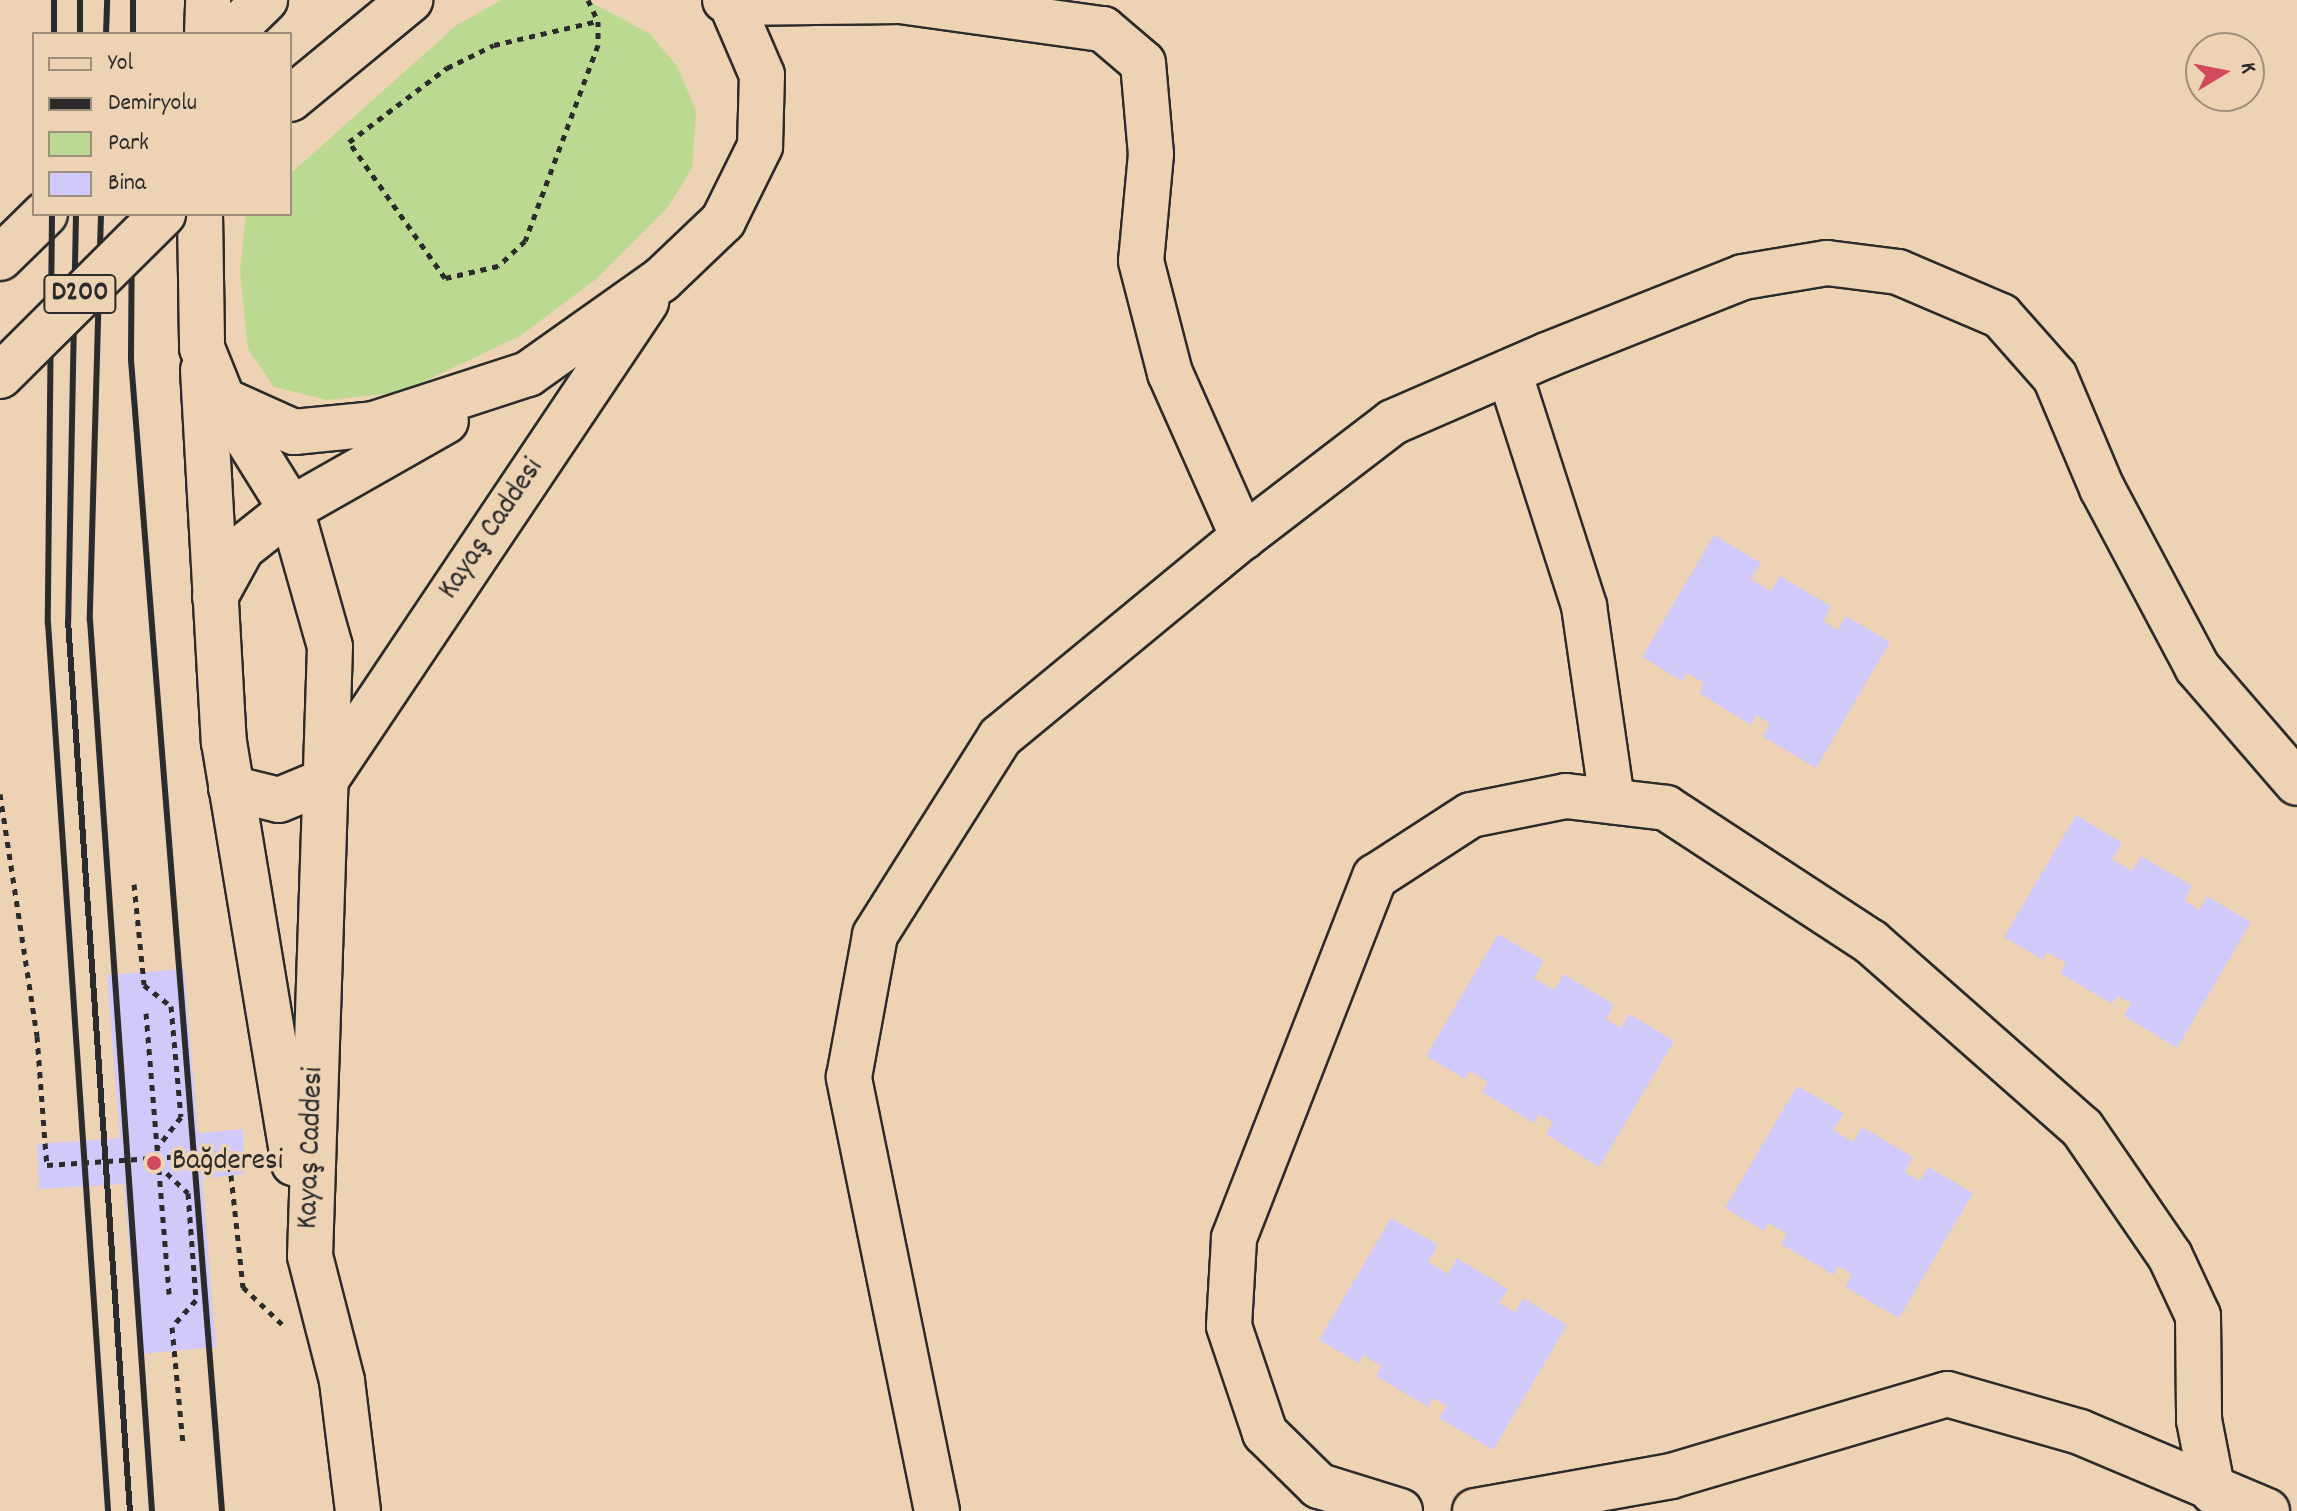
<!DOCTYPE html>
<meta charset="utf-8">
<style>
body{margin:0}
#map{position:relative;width:2297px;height:1511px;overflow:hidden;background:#edd2b4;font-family:Dekko,sans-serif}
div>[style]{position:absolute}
.green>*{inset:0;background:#bcd991}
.building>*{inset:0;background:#d2c9fb}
.path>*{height:5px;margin-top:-2.5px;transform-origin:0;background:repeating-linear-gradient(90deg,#2b2b2b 0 6px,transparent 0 12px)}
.roads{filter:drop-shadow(2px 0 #2b2b2b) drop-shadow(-2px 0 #2b2b2b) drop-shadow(0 2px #2b2b2b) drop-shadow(0 -2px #2b2b2b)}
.minor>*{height:44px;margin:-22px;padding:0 22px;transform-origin:22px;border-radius:22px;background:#edd2b4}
.highway>*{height:44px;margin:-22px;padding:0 22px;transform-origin:22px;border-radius:22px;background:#edd2b4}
.rail>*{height:6px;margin:-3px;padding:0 3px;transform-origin:3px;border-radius:3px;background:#2b2b2b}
.path-bridge>*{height:5px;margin-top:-2.5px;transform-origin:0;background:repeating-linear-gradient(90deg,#2b2b2b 0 6px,transparent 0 12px)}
.bridges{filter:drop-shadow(2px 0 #2b2b2b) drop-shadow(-2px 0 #2b2b2b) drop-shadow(0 2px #2b2b2b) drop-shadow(0 -2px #2b2b2b)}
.highway-bridge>*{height:44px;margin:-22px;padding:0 22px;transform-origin:22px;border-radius:22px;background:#edd2b4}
.dots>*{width:22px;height:22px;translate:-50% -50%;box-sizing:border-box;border:4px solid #edd2b4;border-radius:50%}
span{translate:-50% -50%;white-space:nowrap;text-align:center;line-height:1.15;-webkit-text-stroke:7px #edd2b4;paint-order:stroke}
.shield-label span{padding:2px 6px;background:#edd2b4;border:2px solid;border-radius:6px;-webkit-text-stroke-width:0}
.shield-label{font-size:28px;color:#2b2b2b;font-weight:700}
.street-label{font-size:30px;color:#2b2b2b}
.poi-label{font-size:30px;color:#2b2b2b}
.left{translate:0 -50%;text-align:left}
.legend{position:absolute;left:32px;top:32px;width:260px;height:184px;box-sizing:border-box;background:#edd2b4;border:2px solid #9f8f7d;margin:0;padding:10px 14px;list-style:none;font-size:24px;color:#2b2b2b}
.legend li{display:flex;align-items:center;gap:16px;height:40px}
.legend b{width:40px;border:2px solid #9f8f7d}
.north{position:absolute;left:2185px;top:32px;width:80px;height:80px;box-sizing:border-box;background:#edd2b4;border:2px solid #9f8f7d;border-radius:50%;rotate:80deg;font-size:22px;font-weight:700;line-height:32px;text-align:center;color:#2b2b2b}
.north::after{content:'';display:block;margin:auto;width:28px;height:36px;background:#d1495b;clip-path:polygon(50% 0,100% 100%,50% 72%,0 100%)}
</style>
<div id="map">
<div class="green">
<div style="clip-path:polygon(502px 0,586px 0,649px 33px,678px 67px,696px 112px,692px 168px,668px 207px,596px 279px,520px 336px,402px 392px,327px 400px,274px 387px,248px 349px,240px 271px,246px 214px,290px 214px,290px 174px,458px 24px)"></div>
</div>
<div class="building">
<div style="clip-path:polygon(1714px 535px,1761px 563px,1751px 579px,1771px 591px,1780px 576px,1831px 606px,1823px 621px,1838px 630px,1846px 616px,1890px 642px,1816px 768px,1762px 736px,1770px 724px,1756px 715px,1751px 725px,1699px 693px,1704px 683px,1687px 673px,1682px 681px,1642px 657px)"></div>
<div style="clip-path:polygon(2076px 815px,2122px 843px,2112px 859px,2132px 871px,2141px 856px,2192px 886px,2184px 900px,2199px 910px,2207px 896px,2251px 922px,2177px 1048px,2124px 1016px,2131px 1003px,2117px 996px,2112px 1004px,2060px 973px,2066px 963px,2047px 952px,2043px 960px,2004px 937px)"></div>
<div style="clip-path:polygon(1498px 934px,1544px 961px,1534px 978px,1554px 990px,1564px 974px,1614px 1005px,1606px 1019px,1621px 1028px,1629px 1014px,1674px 1041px,1599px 1167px,1546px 1134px,1553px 1122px,1539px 1114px,1534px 1123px,1482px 1092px,1488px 1082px,1470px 1071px,1465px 1079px,1426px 1056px)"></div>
<div style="clip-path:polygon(184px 969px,198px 1133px,243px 1129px,244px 1174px,202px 1179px,216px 1347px,139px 1354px,124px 1184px,39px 1189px,37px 1144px,120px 1138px,107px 975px)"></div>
<div style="clip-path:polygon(1797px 1086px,1844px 1113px,1833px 1130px,1853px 1142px,1862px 1127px,1913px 1157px,1905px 1172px,1920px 1181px,1928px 1167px,1973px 1193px,1899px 1318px,1845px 1287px,1852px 1274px,1838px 1266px,1834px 1275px,1781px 1244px,1787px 1234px,1769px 1223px,1764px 1231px,1725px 1208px)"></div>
<div style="clip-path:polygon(1391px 1218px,1438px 1245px,1428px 1262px,1448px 1274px,1457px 1258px,1508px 1289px,1499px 1303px,1515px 1312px,1523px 1298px,1567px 1325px,1493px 1450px,1439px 1418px,1447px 1406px,1433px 1398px,1428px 1407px,1376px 1376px,1381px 1366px,1363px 1355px,1359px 1363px,1319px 1340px)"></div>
</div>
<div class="path">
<div style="left:588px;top:0;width:23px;rotate:65deg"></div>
<div style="left:598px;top:21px;width:24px;rotate:90deg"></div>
<div style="left:598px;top:45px;width:209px;rotate:110.4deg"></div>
<div style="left:525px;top:241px;width:37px;rotate:137deg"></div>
<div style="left:498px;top:266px;width:54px;rotate:167.2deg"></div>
<div style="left:445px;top:278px;width:166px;rotate:-125.2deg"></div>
<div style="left:349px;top:142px;width:123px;rotate:-37.1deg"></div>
<div style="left:447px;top:68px;width:52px;rotate:-26.1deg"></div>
<div style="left:494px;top:45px;width:107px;rotate:-13deg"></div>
<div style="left:0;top:794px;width:245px;rotate:81.3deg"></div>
<div style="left:37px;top:1036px;width:107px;rotate:85.7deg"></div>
<div style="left:134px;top:884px;width:101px;rotate:84.3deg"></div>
<div style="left:144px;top:985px;width:34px;rotate:38deg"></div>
<div style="left:171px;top:1006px;width:111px;rotate:84.9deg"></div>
<div style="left:181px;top:1117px;width:39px;rotate:128deg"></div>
<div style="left:146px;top:1013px;width:282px;rotate:85.3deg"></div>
<div style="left:158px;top:1165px;width:41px;rotate:43deg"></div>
<div style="left:188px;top:1193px;width:107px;rotate:85.7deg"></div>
<div style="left:196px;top:1300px;width:36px;rotate:132deg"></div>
<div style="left:172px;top:1327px;width:118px;rotate:84.6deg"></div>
<div style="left:231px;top:1175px;width:113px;rotate:83.9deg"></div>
<div style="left:243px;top:1287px;width:58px;rotate:43.6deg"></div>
</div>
<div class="roads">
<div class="minor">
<div style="left:207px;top:34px;width:34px;rotate:-88deg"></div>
<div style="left:200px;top:214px;width:134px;rotate:89.1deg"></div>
<div style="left:202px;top:348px;width:56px;rotate:68deg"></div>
<div style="left:223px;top:400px;width:78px;rotate:24.3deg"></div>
<div style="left:294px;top:432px;width:80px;rotate:-5.7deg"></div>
<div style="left:374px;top:424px;width:162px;rotate:-18deg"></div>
<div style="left:528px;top:374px;width:163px;rotate:-35.3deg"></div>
<div style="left:661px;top:280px;width:86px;rotate:-43.6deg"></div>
<div style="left:723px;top:221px;width:84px;rotate:-63.7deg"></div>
<div style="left:760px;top:146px;width:71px;rotate:-88.4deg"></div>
<div style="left:762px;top:75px;width:78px;rotate:-113.3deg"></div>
<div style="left:731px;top:3px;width:169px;rotate:-0.7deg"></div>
<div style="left:900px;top:1px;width:205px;rotate:7.9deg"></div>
<div style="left:1103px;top:29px;width:52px;rotate:40.4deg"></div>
<div style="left:1143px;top:63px;width:91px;rotate:85deg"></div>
<div style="left:1151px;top:154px;width:107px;rotate:95.3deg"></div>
<div style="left:1141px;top:261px;width:116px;rotate:75.5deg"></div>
<div style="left:1170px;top:373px;width:180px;rotate:66deg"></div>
<div style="left:1243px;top:537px;width:189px;rotate:-37.5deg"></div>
<div style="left:1393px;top:422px;width:168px;rotate:-23.5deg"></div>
<div style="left:1547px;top:355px;width:211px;rotate:-21.7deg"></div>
<div style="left:1743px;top:277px;width:85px;rotate:-9.5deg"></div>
<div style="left:1827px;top:263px;width:72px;rotate:7.2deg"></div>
<div style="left:1898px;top:272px;width:112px;rotate:23.1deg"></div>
<div style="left:2001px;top:316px;width:81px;rotate:48.5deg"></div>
<div style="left:2055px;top:377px;width:121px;rotate:67.1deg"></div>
<div style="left:2102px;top:488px;width:203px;rotate:62deg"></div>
<div style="left:2197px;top:667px;width:153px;rotate:49.2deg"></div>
<div style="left:203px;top:370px;width:373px;rotate:86.8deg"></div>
<div style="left:224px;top:742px;width:427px;rotate:80.6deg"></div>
<div style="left:1509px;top:372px;width:246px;rotate:72.2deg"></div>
<div style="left:1584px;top:606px;width:197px;rotate:81.8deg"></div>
<div style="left:223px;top:400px;width:128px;rotate:58deg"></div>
<div style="left:291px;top:509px;width:143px;rotate:74.2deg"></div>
<div style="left:330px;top:647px;width:609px;rotate:91.88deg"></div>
<div style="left:310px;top:1256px;width:129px;rotate:75.6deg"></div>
<div style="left:342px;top:1381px;width:131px;rotate:83deg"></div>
<div style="left:215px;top:597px;width:56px;rotate:-61.1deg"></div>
<div style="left:242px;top:548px;width:63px;rotate:-38.5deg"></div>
<div style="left:291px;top:509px;width:178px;rotate:-29.6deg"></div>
<div style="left:231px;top:788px;width:49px;rotate:14deg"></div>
<div style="left:279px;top:800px;width:50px;rotate:-22.4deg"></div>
<div style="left:325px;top:781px;width:577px;rotate:-56.17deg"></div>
<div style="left:937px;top:1511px;width:443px;rotate:-101.5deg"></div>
<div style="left:849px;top:1077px;width:144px;rotate:-79.6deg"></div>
<div style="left:875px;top:935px;width:234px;rotate:-57.7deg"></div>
<div style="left:1000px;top:737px;width:315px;rotate:-39.5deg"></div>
<div style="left:1400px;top:1511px;width:85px;rotate:-162.8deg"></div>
<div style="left:1319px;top:1486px;width:76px;rotate:-135.5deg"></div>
<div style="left:1265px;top:1433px;width:113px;rotate:-108.6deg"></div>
<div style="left:1229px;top:1326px;width:88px;rotate:-86.7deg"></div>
<div style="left:1234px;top:1238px;width:388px;rotate:-68.7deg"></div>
<div style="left:1375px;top:877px;width:114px;rotate:-32.9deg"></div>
<div style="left:1471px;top:815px;width:97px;rotate:-11.3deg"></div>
<div style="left:1566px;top:796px;width:101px;rotate:6.8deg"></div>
<div style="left:1666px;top:808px;width:245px;rotate:33.2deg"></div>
<div style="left:1871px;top:942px;width:281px;rotate:41.4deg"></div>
<div style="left:2082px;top:1128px;width:155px;rotate:55.5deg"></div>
<div style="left:2170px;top:1256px;width:66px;rotate:65deg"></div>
<div style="left:2198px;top:1316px;width:104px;rotate:89.4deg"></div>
<div style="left:2199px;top:1420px;width:73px;rotate:79deg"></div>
<div style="left:1475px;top:1511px;width:199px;rotate:-10.1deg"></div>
<div style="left:1671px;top:1476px;width:288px;rotate:-16.5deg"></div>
<div style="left:1947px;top:1394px;width:138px;rotate:15.9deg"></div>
<div style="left:2080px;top:1432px;width:203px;rotate:22.9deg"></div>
</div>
<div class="highway">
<div style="left:725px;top:0;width:8px"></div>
<div style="left:230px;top:34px;width:49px;rotate:-44.2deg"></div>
<div style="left:290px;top:99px;width:156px;rotate:-39.5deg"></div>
<div style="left:0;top:258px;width:63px;rotate:-44.4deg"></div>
</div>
</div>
<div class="rail">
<div style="left:54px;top:34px;width:34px;rotate:-90deg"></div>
<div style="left:80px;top:34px;width:34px;rotate:-90deg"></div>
<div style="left:106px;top:34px;width:34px;rotate:-88deg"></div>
<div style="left:133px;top:34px;width:34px;rotate:-90deg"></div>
<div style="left:52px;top:214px;width:409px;rotate:90.6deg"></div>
<div style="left:48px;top:623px;width:890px;rotate:86.13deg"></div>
<div style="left:76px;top:214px;width:407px;rotate:91.1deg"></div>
<div style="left:68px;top:621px;width:892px;rotate:86.02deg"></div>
<div style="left:101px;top:214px;width:406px;rotate:91.6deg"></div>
<div style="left:90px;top:620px;width:893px;rotate:86.02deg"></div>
<div style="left:132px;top:214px;width:146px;rotate:90.4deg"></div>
<div style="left:131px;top:360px;width:1155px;rotate:85.48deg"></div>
</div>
<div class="path-bridge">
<div style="left:45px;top:1143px;width:22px;rotate:85deg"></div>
<div style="left:47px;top:1165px;width:182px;rotate:-3.8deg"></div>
<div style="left:229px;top:1153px;width:22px;rotate:85deg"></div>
</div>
<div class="bridges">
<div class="highway-bridge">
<div style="left:0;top:376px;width:230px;rotate:-44.8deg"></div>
</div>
</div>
<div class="dots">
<div style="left:154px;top:1163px;background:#d1495b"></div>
</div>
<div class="shield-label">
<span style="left:80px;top:294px">D200</span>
</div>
<div class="street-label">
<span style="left:493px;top:530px;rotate:-56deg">Kayaş Caddesi</span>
<span style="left:313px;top:1148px;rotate:-88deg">Kayaş Caddesi</span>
</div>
<div class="poi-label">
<span class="left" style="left:172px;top:1163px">Bağderesi</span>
</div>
<ul class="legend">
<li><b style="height:10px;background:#edd2b4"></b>Yol</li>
<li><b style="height:10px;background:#2b2b2b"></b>Demiryolu</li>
<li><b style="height:22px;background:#bcd991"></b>Park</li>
<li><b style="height:22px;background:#d2c9fb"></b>Bina</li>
</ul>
<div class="north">K</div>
</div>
